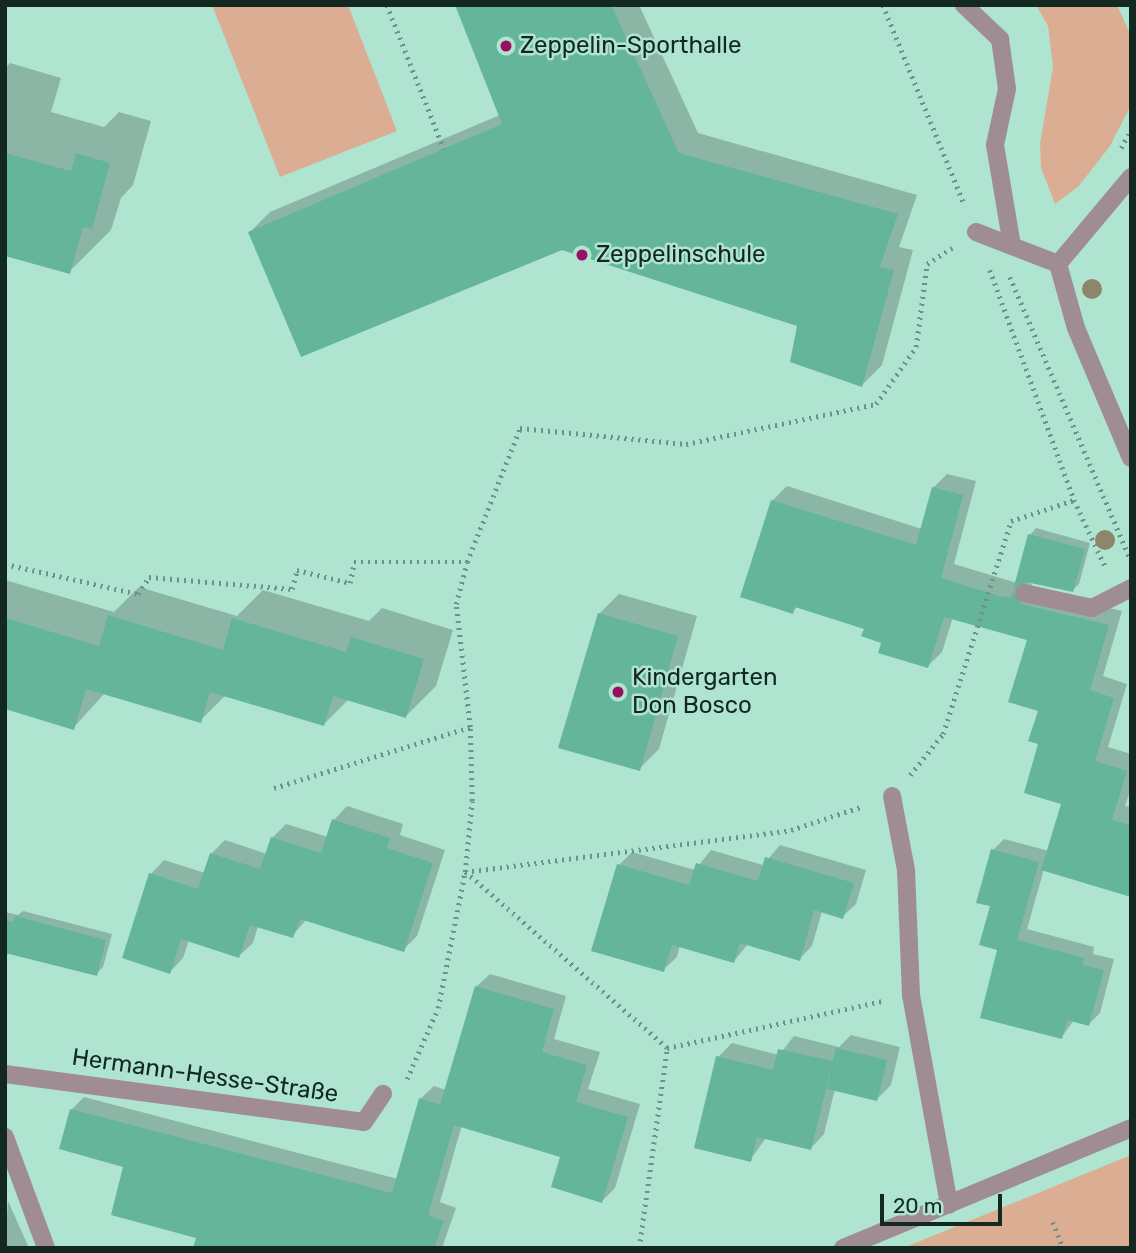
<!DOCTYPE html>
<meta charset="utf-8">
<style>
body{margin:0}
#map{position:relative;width:1136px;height:1253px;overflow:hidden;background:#aee4d0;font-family:Rubik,sans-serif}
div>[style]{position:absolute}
.green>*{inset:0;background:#dbae94}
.shadow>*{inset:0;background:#0003}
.building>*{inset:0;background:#65b59b}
.path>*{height:4.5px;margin-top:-2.25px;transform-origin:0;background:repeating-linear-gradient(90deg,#6c9486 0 2px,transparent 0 7px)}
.lane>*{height:18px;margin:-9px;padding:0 9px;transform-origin:9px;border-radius:9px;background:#a08c94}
.street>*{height:18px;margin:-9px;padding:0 9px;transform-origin:9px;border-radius:9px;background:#a08c94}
.trees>*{width:20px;height:20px;margin:-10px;border-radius:50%;background:#8e8668}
.dots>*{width:19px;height:19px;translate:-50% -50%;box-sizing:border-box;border:4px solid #aee4d0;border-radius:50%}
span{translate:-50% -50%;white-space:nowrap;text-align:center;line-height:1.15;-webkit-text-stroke:5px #aee4d0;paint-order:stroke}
.poi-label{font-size:24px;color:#122821}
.left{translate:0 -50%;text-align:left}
.street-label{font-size:24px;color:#122821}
.frame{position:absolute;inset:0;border:7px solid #122821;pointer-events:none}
.scale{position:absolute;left:880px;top:1194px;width:122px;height:32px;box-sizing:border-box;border:4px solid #122821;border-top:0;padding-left:9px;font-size:21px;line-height:24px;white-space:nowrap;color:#122821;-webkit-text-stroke:5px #aee4d0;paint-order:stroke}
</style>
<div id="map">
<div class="green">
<div style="clip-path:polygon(212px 5px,348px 5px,397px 131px,280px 177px)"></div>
<div style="clip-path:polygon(1036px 5px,1117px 5px,1131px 36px,1131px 105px,1110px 146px,1078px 187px,1055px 204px,1041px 168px,1040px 144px,1053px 67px,1048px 26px)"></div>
<div style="clip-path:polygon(1131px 1155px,1131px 1248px,903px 1248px)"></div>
</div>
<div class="shadow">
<div style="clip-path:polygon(456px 5px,639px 5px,698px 133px,917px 195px,899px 247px,913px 250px,882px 365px,862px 385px,799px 324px,562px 248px,250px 232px,270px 212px,500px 115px)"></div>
<div style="clip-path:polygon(10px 63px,61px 78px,51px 112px,104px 127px,119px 112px,151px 121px,133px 185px,121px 198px,111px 230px,69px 272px,5px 254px,5px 68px)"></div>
<div style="clip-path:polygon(947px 474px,976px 481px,954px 564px,1017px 583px,1030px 535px,1036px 528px,1090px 543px,1079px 584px,1073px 590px,1029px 581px,1036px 591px,1122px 611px,1103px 676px,1127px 684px,1108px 747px,1131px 754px,1131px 788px,1125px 806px,1131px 807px,1131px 893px,1044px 869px,1027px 929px,1094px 947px,1093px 954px,1114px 959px,1100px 1013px,1089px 1024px,1074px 1020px,1061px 1038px,999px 949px,993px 905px,993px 850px,1004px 839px,1049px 851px,1063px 803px,1041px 742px,1029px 639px,953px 617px,942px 652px,928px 666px,867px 628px,798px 606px,792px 612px,742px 596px,773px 500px,787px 486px,922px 529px,933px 488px)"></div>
<div style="clip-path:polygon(5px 580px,114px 612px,139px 587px,237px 616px,263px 590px,369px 621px,382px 608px,453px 630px,436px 686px,406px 716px,349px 699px,324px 724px,226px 695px,200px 721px,105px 693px,73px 728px,5px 707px)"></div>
<div style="clip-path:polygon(619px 594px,697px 616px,659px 749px,639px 769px,599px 614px)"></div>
<div style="clip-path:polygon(347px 806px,403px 824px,400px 835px,445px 850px,417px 936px,403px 950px,307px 919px,292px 936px,258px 926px,253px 943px,239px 956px,189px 940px,183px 958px,170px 972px,151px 874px,164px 860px,205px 873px,211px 854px,225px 840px,267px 854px,272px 838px,286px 824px,328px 837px,334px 820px)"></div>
<div style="clip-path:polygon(780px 845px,866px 870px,856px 904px,842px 917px,822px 911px,812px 946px,799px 959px,748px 944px,734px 961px,680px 945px,677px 957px,663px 970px,619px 865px,632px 852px,695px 870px,711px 850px,763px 865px)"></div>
<div style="clip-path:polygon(23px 911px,112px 934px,103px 967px,96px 974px,9px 952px,5px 959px,5px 912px,18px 915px)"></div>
<div style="clip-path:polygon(490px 974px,566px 996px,554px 1039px,600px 1052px,588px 1089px,640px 1104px,615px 1188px,602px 1201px,562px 1155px,462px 1125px,440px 1202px,456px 1208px,442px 1248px,195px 1248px,198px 1237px,71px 1110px,84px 1097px,398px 1179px,420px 1099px,434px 1086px,446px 1090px,476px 987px)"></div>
<div style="clip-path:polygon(851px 1035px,900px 1047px,891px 1085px,877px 1099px,835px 1089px,824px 1134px,811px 1148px,766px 1138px,750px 1160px,718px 1057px,732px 1043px,779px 1055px,794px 1036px,839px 1047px)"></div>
<div style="clip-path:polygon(8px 1201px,29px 1248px,5px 1248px)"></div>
</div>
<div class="building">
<div style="clip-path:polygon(455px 5px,611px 5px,679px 153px,898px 214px,880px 267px,894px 270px,862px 387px,790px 362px,797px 326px,562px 250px,301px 357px,248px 232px,502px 124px)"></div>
<div style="clip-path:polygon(5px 153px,71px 171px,76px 153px,110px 163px,92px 229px,83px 227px,70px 274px,5px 256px)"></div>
<div style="clip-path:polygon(932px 487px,963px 495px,941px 578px,999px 596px,1011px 598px,1013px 591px,1022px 604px,1109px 625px,1090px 690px,1114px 698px,1095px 761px,1127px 771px,1112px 820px,1131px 825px,1131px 897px,1041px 870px,1061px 804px,1024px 793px,1038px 744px,1028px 741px,1038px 711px,1008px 702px,1027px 640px,944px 617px,928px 668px,878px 653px,881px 643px,861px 636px,864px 629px,795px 607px,793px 614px,740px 597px,771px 500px,916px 545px)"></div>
<div style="clip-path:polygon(1028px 534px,1085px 549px,1073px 592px,1026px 582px,1013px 590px)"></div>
<div style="clip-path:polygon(598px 613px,678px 636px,640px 771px,558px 748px)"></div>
<div style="clip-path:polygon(108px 615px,223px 650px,232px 618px,346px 652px,351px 637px,424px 659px,406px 718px,333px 696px,324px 726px,210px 692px,201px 723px,86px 689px,74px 730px,5px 709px,5px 618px,99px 646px)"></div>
<div style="clip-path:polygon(332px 819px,390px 838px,387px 848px,433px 863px,404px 952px,300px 919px,293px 938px,250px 925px,239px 958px,181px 939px,170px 974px,122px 958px,149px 873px,198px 889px,210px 853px,260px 869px,271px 837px,321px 853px)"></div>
<div style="clip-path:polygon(991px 849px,1039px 862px,1017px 940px,1084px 958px,1083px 965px,1104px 970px,1089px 1026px,1067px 1020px,1062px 1039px,980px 1018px,997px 950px,979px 945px,990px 906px,976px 903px)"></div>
<div style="clip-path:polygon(765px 857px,854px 883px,843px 919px,814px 910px,800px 961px,740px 943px,734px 963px,672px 945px,664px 972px,591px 951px,617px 864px,689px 885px,696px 863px,758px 881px)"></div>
<div style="clip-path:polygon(15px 916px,106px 940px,97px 976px,5px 953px,5px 920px,13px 922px)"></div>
<div style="clip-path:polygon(475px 986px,554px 1009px,542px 1052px,587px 1065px,576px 1102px,628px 1117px,602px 1203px,551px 1187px,560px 1157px,454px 1125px,428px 1215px,444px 1221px,434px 1248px,193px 1248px,196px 1238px,111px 1215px,123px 1167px,59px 1149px,70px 1109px,392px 1193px,419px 1098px,440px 1105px)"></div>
<div style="clip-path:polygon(836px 1048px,887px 1060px,877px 1101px,827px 1089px,832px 1064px,811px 1150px,757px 1137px,751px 1162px,694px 1148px,716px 1056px,773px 1070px,778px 1049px,833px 1061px)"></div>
</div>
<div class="path">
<div style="left:387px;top:5px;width:155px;rotate:68.4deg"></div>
<div style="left:883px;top:5px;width:217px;rotate:67.8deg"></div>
<div style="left:1121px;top:148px;width:21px;rotate:-61deg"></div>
<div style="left:990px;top:270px;width:245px;rotate:69.9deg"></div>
<div style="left:1074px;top:500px;width:75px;rotate:64.8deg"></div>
<div style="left:1010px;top:277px;width:306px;rotate:66.9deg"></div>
<div style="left:5px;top:564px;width:136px;rotate:12.7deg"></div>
<div style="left:138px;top:594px;width:20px;rotate:-57deg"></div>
<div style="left:149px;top:577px;width:144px;rotate:4.8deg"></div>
<div style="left:292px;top:589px;width:20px;rotate:-75deg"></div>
<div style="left:297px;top:570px;width:55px;rotate:13.8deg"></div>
<div style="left:350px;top:583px;width:21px;rotate:-79deg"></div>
<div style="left:354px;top:562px;width:113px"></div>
<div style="left:910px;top:775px;width:53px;rotate:-51.2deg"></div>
<div style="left:943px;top:734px;width:224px;rotate:-72.3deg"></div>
<div style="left:1011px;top:521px;width:66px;rotate:-18.4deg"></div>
<div style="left:274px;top:788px;width:205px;rotate:-17.3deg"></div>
<div style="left:667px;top:1048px;width:220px;rotate:-12.3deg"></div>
<div style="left:407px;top:1079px;width:77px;rotate:-66.4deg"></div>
<div style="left:438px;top:1008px;width:139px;rotate:-78.8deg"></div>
<div style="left:465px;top:872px;width:329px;rotate:-7.3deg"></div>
<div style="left:791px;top:830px;width:77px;rotate:-18.2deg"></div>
<div style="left:1053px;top:1222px;width:28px;rotate:69deg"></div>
<div style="left:639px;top:1248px;width:202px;rotate:-82deg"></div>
<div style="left:667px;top:1048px;width:268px;rotate:-138.9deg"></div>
<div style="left:465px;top:872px;width:71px;rotate:-84.4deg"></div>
<div style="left:472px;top:801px;width:74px;rotate:-91.5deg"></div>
<div style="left:470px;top:727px;width:124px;rotate:-96.5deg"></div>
<div style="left:456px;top:604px;width:43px;rotate:-75.3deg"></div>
<div style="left:467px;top:562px;width:144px;rotate:-68.4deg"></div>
<div style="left:520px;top:428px;width:167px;rotate:5.5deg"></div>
<div style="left:686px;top:444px;width:194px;rotate:-11.9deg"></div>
<div style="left:876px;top:404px;width:70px;rotate:-54.9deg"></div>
<div style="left:916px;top:347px;width:84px;rotate:-82.5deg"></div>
<div style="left:927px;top:264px;width:30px;rotate:-33deg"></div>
</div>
<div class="lane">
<div style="left:964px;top:5px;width:50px;rotate:43.4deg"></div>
<div style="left:1000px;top:39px;width:50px;rotate:82deg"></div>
<div style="left:1007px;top:89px;width:57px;rotate:102.1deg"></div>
<div style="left:995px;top:145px;width:102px;rotate:80.4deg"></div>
<div style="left:976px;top:232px;width:88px;rotate:21.3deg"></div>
<div style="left:1024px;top:593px;width:70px;rotate:12.4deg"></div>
<div style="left:1092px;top:608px;width:44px;rotate:-27.1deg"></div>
</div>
<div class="street">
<div style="left:1131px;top:177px;width:114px;rotate:130deg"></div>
<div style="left:1058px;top:264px;width:66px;rotate:74.3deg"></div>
<div style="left:1076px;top:328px;width:141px;rotate:67.1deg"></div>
<div style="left:892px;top:796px;width:75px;rotate:79.3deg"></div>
<div style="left:906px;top:870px;width:125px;rotate:87.7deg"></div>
<div style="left:911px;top:995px;width:213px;rotate:79.7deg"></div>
<div style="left:5px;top:1074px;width:362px;rotate:7.6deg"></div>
<div style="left:364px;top:1122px;width:34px;rotate:-56deg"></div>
<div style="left:5px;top:1137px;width:118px;rotate:69.7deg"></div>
<div style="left:843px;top:1248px;width:312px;rotate:-22.6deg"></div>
</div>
<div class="trees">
<div style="left:1092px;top:289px"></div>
<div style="left:1105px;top:540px"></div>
</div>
<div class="dots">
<div style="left:506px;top:46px;background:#991063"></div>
<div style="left:582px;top:255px;background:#991063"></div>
<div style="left:618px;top:692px;background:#991063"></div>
</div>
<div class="poi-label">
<span class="left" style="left:520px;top:46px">Zeppelin-Sporthalle</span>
<span class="left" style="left:596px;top:255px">Zeppelinschule</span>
<span class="left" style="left:632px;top:692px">Kindergarten<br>Don Bosco</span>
</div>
<div class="street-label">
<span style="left:205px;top:1076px;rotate:8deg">Hermann-Hesse-Straße</span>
</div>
<div class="frame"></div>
<div class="scale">20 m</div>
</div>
